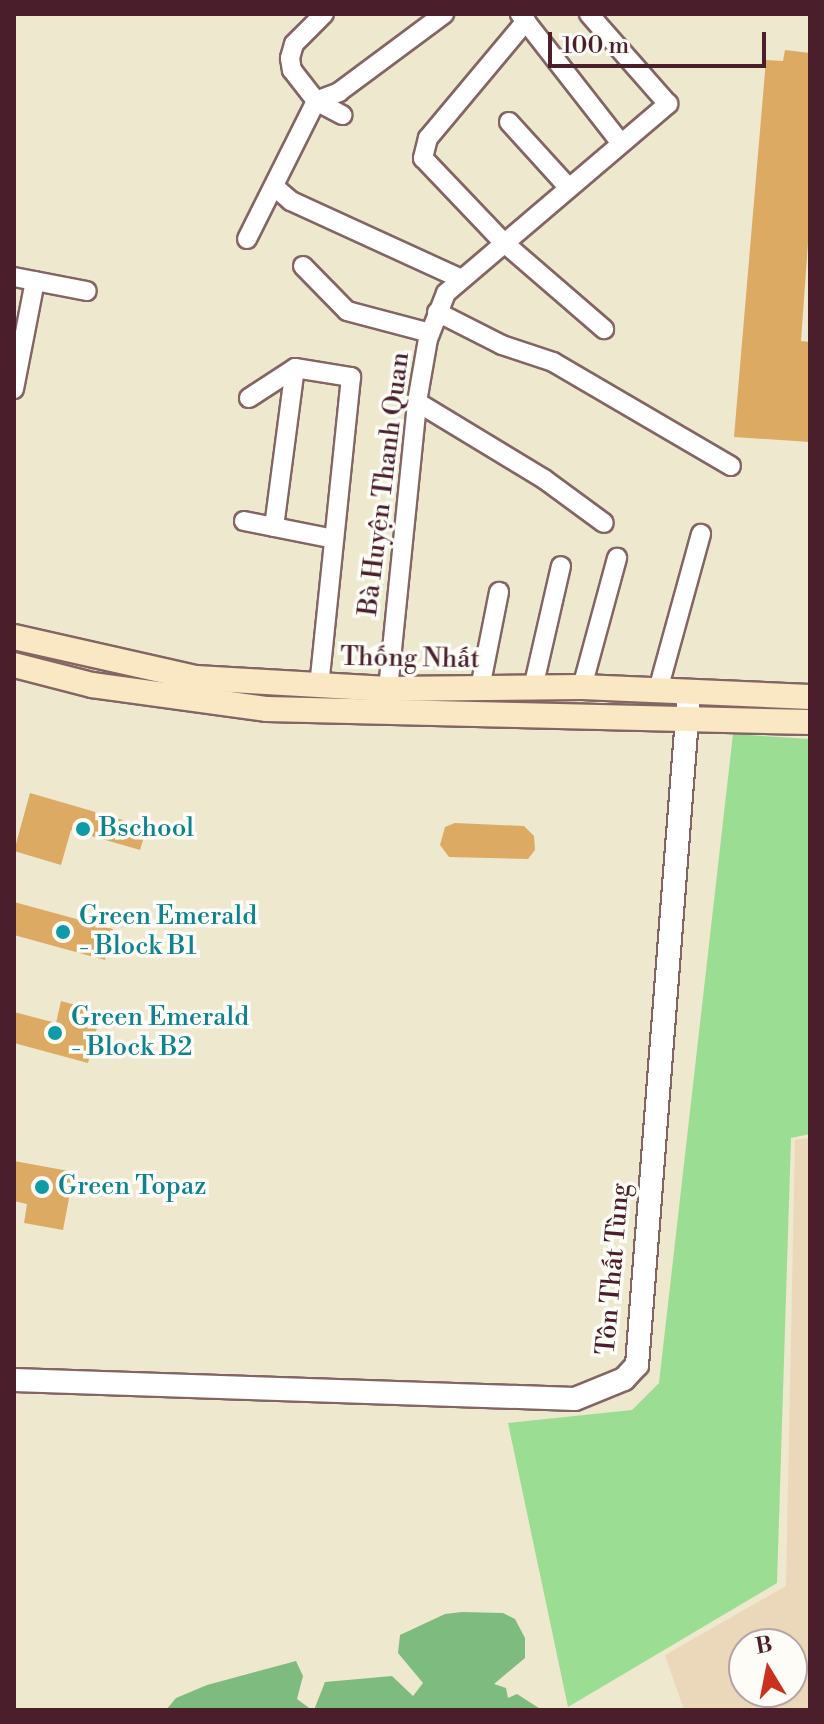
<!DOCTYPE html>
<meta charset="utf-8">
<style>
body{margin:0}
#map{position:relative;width:824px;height:1724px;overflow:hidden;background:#ede8ce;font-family:"Libre Bodoni",serif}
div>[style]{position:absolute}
.built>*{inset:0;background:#ebd8ba}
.green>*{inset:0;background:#9cdd94}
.forest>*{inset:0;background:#7dbc7e}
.building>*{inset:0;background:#ddaa63}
.roads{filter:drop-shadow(2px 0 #836564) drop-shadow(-2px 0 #836564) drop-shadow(0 2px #836564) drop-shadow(0 -2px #836564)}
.minor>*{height:18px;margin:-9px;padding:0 9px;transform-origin:9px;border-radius:9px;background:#fff}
.tertiary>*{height:22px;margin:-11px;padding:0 11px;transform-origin:11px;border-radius:11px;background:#fff}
.secondary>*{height:24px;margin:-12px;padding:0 12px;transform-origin:12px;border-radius:12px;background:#fae7c3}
.dots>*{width:22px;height:22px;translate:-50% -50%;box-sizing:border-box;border:4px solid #fdfcf7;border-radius:50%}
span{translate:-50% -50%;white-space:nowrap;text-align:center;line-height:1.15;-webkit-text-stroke:7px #fdfcf7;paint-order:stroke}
.street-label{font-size:26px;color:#4a1f2b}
.culture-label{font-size:26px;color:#0d838f}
.left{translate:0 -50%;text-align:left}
.frame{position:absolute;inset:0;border:16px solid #4a1f2b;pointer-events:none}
.north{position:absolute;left:728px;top:1628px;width:80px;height:80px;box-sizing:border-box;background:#fdfcf7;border:2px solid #b5a4a5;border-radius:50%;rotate:350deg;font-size:22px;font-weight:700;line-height:32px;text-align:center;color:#4a1f2b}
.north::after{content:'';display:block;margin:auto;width:28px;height:36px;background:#c8321e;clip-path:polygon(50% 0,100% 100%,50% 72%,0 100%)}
.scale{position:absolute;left:548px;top:32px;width:218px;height:36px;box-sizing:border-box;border:4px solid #4a1f2b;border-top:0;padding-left:10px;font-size:24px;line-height:28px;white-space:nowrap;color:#4a1f2b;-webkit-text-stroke:6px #fdfcf7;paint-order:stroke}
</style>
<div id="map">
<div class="built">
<div style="clip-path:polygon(evenodd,810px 1138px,810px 1710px,684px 1710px,665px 1655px,786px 1586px,795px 1140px,810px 1138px,744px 1644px,792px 1644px,792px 1692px,744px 1692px,744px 1644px)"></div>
</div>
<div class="green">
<div style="clip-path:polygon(733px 734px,810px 739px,810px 1134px,791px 1138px,777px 1583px,568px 1707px,508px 1423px,632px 1410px,659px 1383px)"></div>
</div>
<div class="forest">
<div style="clip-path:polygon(462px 1612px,503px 1613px,515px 1619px,525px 1638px,525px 1658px,494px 1684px,506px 1688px,508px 1698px,517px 1694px,542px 1710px,314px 1710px,325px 1682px,392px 1676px,413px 1696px,423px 1683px,398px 1653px,400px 1635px,445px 1614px)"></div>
<div style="clip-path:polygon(296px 1661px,303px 1676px,297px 1699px,312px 1710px,166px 1710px,176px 1698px,207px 1685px)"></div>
</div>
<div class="building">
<div style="clip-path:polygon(785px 50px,810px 53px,810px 215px,801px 341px,810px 342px,810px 442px,734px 437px,766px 60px,783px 61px)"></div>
<div style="clip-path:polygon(30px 793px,147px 827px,140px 850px,71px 830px,61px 865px,14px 851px)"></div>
<div style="clip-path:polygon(455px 823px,524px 826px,534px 836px,535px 850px,528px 859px,449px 857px,440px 845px,445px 827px)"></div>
<div style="clip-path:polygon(14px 902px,113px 929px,105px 960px,14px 935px)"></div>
<div style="clip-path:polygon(61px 1001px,101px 1012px,88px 1063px,14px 1043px,14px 1012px,56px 1023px)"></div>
<div style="clip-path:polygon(14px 1161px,74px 1172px,63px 1230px,24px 1223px,27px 1204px,14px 1201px)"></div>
</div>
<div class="roads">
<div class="minor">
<div style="left:324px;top:14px;width:42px;rotate:135deg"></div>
<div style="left:294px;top:44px;width:15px;rotate:106deg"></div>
<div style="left:290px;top:58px;width:12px;rotate:81deg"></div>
<div style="left:292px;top:70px;width:39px;rotate:52deg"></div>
<div style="left:316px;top:101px;width:30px;rotate:28deg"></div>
<div style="left:520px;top:14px;width:156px;rotate:52deg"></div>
<div style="left:526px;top:21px;width:153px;rotate:129.9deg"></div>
<div style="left:428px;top:138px;width:21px;rotate:104deg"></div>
<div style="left:423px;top:158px;width:115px;rotate:46.4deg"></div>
<div style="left:502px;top:241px;width:135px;rotate:40.8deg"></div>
<div style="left:316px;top:101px;width:25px;rotate:-21deg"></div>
<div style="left:339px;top:92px;width:131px;rotate:-36.6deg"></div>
<div style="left:509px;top:122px;width:89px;rotate:47.7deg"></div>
<div style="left:276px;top:188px;width:20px;rotate:41deg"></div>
<div style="left:291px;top:201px;width:185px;rotate:24.6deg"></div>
<div style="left:247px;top:239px;width:154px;rotate:-63.4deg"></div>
<div style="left:303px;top:266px;width:63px;rotate:45.6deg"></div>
<div style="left:347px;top:311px;width:86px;rotate:14.8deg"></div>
<div style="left:14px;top:277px;width:74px;rotate:10.9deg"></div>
<div style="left:437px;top:312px;width:73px;rotate:26.9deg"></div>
<div style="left:502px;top:345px;width:54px;rotate:18.4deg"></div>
<div style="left:553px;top:362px;width:206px;rotate:30.3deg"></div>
<div style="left:14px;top:389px;width:110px;rotate:-79deg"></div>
<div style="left:249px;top:398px;width:55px;rotate:-33.1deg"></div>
<div style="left:295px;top:368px;width:57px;rotate:9.1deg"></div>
<div style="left:351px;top:377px;width:310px;rotate:95.9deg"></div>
<div style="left:417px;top:402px;width:149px;rotate:31.2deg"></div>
<div style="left:544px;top:479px;width:74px;rotate:36.3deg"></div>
<div style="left:244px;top:521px;width:92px;rotate:11.3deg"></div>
<div style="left:274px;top:527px;width:160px;rotate:-82.5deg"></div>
<div style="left:582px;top:687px;width:134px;rotate:-74.8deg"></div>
<div style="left:480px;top:688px;width:98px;rotate:-78.8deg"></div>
<div style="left:533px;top:688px;width:125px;rotate:-77.1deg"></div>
<div style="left:388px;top:689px;width:288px;rotate:-84.2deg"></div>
<div style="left:417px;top:402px;width:64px;rotate:-80.1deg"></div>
<div style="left:428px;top:339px;width:49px;rotate:-68.6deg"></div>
<div style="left:446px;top:293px;width:292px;rotate:-40.4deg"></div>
<div style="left:668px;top:104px;width:120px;rotate:-131.3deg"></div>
<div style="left:658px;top:690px;width:162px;rotate:-74.6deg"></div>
</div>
<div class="tertiary">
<div style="left:14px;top:1380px;width:561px;rotate:1.94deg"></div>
<div style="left:575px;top:1399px;width:53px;rotate:-22.2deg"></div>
<div style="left:624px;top:1379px;width:19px;rotate:-47deg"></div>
<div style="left:637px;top:1365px;width:675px;rotate:-85.58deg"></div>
</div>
<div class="secondary">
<div style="left:14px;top:637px;width:187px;rotate:12.7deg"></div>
<div style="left:196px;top:678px;width:192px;rotate:3.3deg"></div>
<div style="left:388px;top:689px;width:194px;rotate:-0.6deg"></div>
<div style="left:582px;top:687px;width:228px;rotate:2.5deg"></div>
<div style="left:14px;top:665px;width:81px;rotate:14.4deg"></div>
<div style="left:92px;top:685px;width:177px;rotate:7.8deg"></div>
<div style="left:267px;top:709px;width:543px;rotate:1.37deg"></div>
</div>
</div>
<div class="dots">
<div style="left:83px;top:829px;background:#0f9aa8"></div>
<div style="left:63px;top:932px;background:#0f9aa8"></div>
<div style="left:55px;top:1033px;background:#0f9aa8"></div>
<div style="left:42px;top:1187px;background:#0f9aa8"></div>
</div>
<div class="street-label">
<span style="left:385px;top:484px;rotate:-83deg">Bà Huyện Thanh Quan</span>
<span style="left:410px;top:659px;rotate:1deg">Thống Nhất</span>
<span style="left:614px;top:1269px;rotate:-85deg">Tôn Thất Tùng</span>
</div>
<div class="culture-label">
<span class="left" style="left:99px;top:829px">Bschool</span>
<span class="left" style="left:79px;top:932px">Green Emerald<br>- Block B1</span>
<span class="left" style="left:71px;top:1033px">Green Emerald<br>- Block B2</span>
<span class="left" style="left:58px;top:1187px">Green Topaz</span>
</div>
<div class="frame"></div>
<div class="north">B</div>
<div class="scale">100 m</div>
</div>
